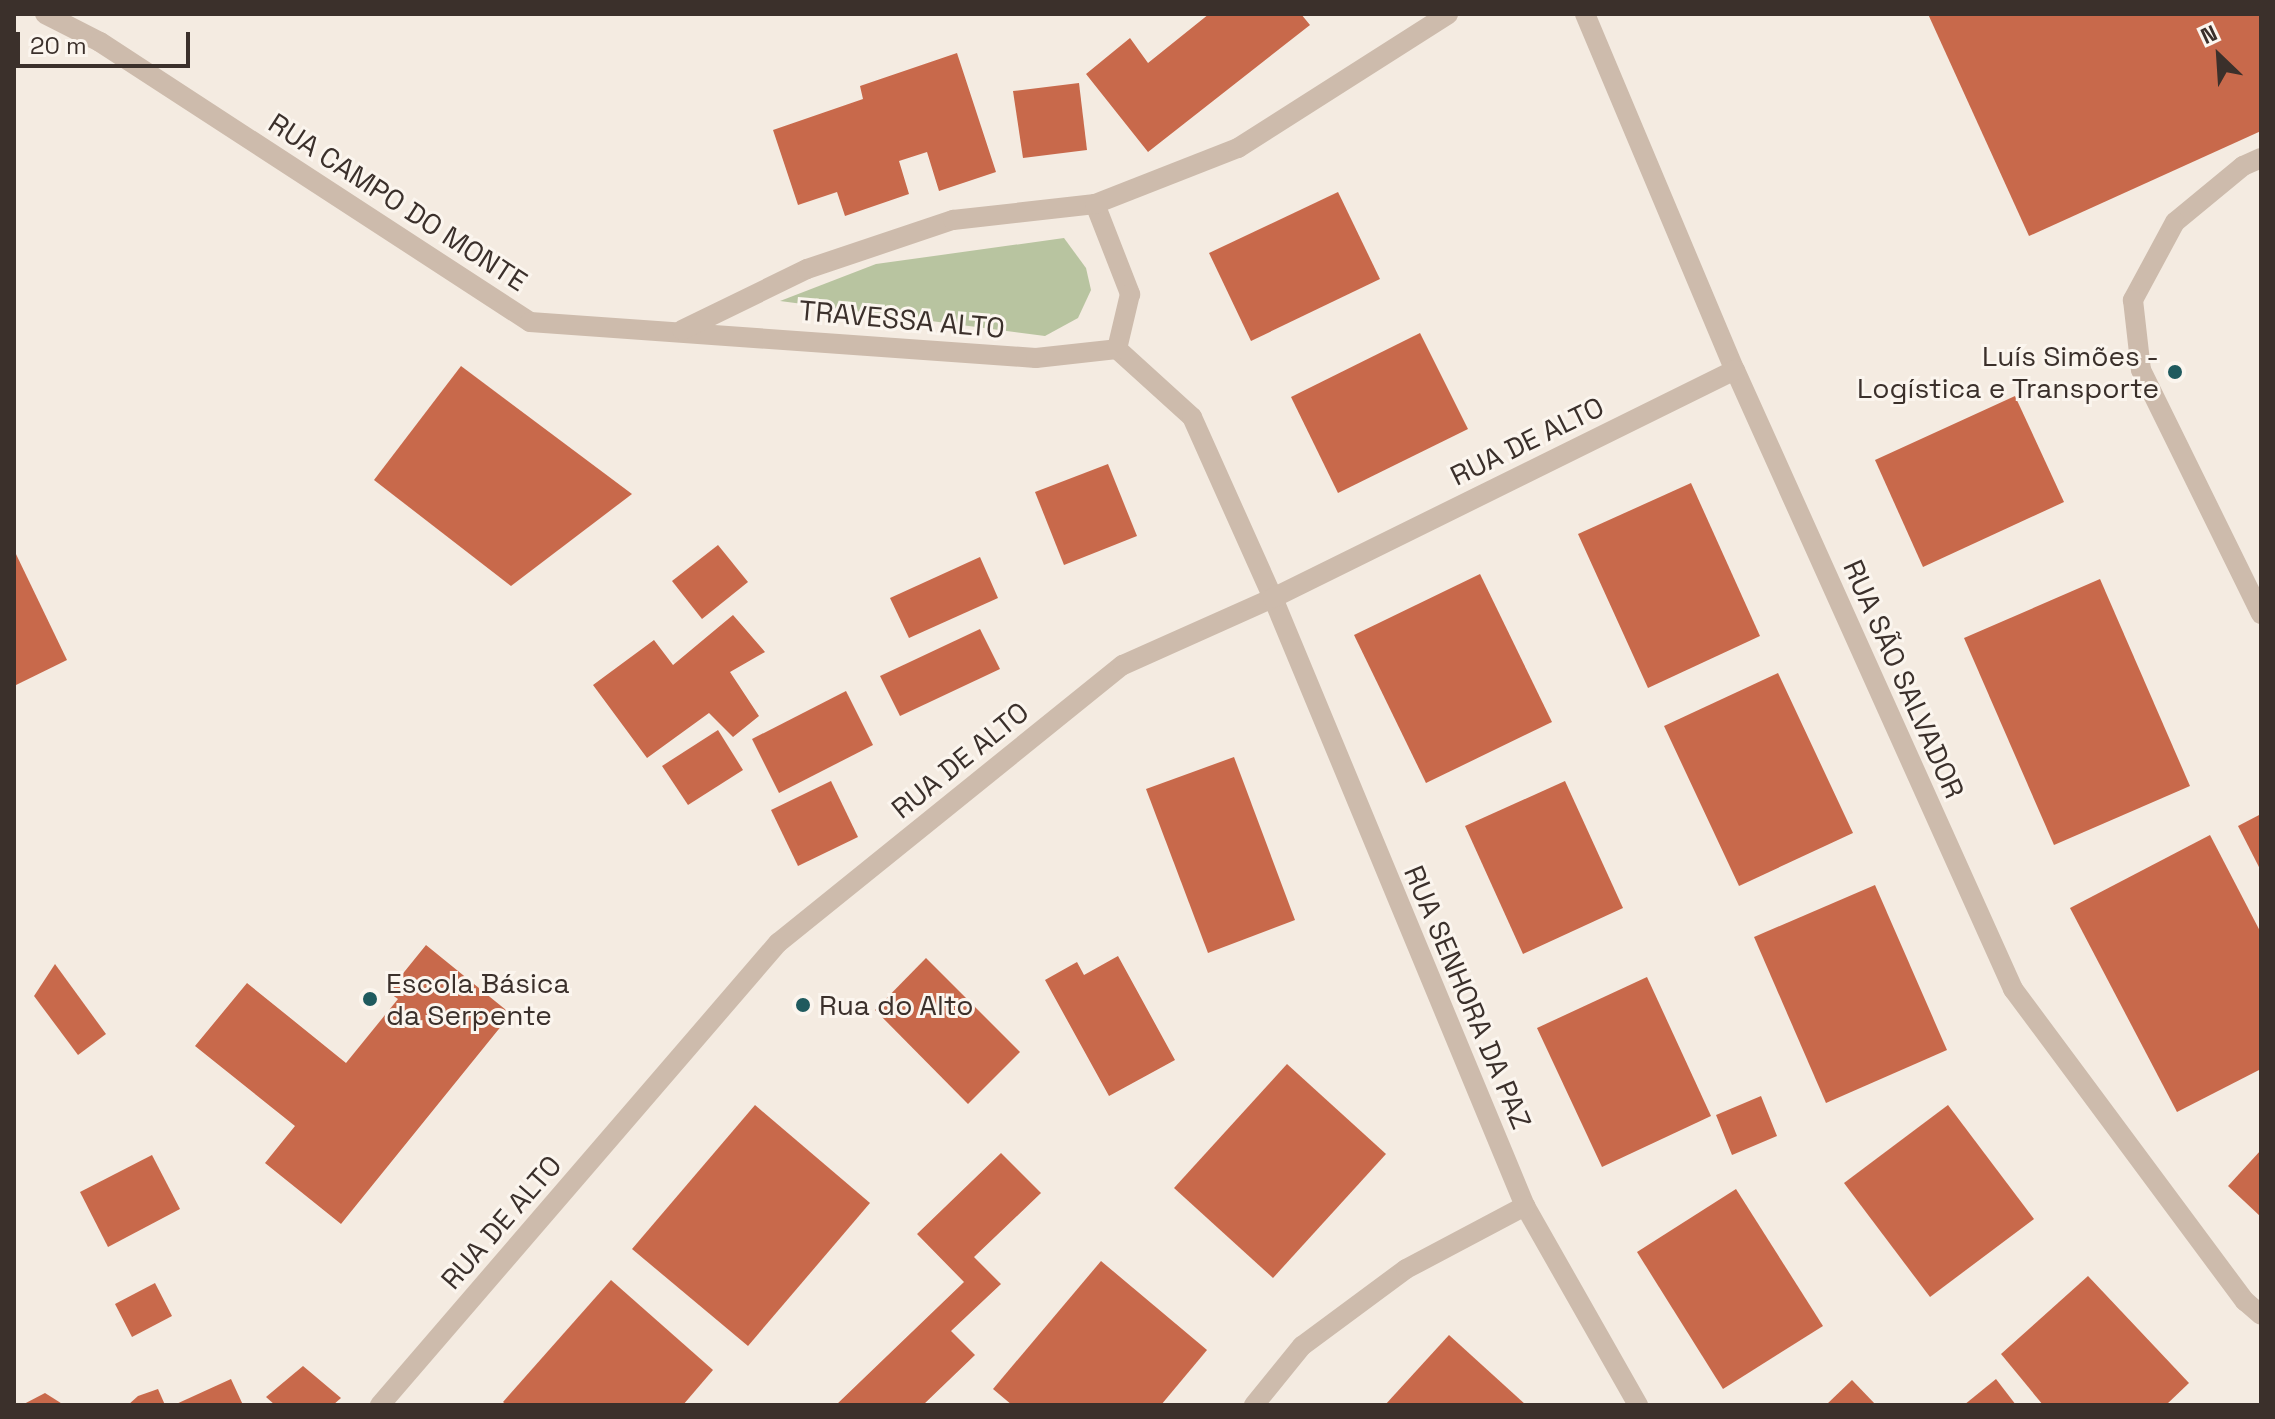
<!DOCTYPE html>
<meta charset="utf-8">
<style>
body{margin:0}
#map{position:relative;width:2275px;height:1419px;overflow:hidden;background:#f4ebe1;font-family:"Space Grotesk",sans-serif}
div>[style]{position:absolute}
.green>*{inset:0;background:#b8c4a0}
.building>*{inset:0;background:#c8694b}
.minor>*{height:20px;margin:-10px;padding:0 10px;transform-origin:10px;border-radius:10px;background:#cdbbac}
.dots>*{width:22px;height:22px;translate:-50% -50%;box-sizing:border-box;border:4px solid #fbf5ee;border-radius:50%}
span{translate:-50% -50%;white-space:nowrap;text-align:center;line-height:1.15;-webkit-text-stroke:6px #fbf5ee;paint-order:stroke}
.street-label{font-size:28px;color:#3b302b}
.poi-label{font-size:28px;color:#3b302b}
.right{translate:-100% -50%;text-align:right}
.left{translate:0 -50%;text-align:left}
.frame{position:absolute;inset:0;border:16px solid #3b302b;pointer-events:none}
.north{position:absolute;left:2179px;top:16px;width:80px;height:80px;-webkit-text-stroke:6px #fbf5ee;paint-order:stroke;rotate:335deg;font-size:22px;font-weight:700;line-height:32px;text-align:center;color:#3b302b}
.north::after{content:'';display:block;margin:auto;width:28px;height:36px;background:#3b302b;clip-path:polygon(50% 0,100% 100%,50% 72%,0 100%)}
.scale{position:absolute;left:16px;top:32px;width:174px;height:36px;box-sizing:border-box;border:4px solid #3b302b;border-top:0;padding-left:10px;font-size:24px;line-height:28px;white-space:nowrap;color:#3b302b;-webkit-text-stroke:6px #fbf5ee;paint-order:stroke}
</style>
<div id="map">
<div class="green">
<div style="clip-path:polygon(1064px 238px,1086px 268px,1091px 290px,1078px 318px,1045px 336px,780px 301px,876px 264px)"></div>
</div>
<div class="building">
<div style="clip-path:polygon(1209px 14px,1301px 14px,1310px 25px,1148px 152px,1086px 74px,1130px 38px,1148px 63px)"></div>
<div style="clip-path:polygon(1928px 14px,2261px 14px,2261px 131px,2029px 236px)"></div>
<div style="clip-path:polygon(957px 53px,996px 172px,939px 191px,927px 152px,899px 161px,909px 194px,845px 216px,837px 192px,798px 205px,773px 130px,863px 99px,860px 86px)"></div>
<div style="clip-path:polygon(1079px 83px,1087px 150px,1023px 158px,1013px 91px)"></div>
<div style="clip-path:polygon(1338px 192px,1380px 279px,1251px 341px,1209px 253px)"></div>
<div style="clip-path:polygon(1420px 333px,1468px 429px,1338px 493px,1291px 397px)"></div>
<div style="clip-path:polygon(461px 366px,632px 494px,511px 586px,374px 480px)"></div>
<div style="clip-path:polygon(2015px 396px,2064px 502px,1923px 567px,1875px 460px)"></div>
<div style="clip-path:polygon(1108px 464px,1137px 536px,1064px 565px,1035px 492px)"></div>
<div style="clip-path:polygon(1691px 483px,1760px 636px,1648px 688px,1578px 534px)"></div>
<div style="clip-path:polygon(718px 545px,748px 582px,702px 619px,672px 581px)"></div>
<div style="clip-path:polygon(14px 550px,67px 660px,14px 686px)"></div>
<div style="clip-path:polygon(980px 557px,998px 598px,909px 638px,890px 598px)"></div>
<div style="clip-path:polygon(1480px 574px,1552px 722px,1426px 783px,1354px 635px)"></div>
<div style="clip-path:polygon(2100px 579px,2190px 786px,2054px 845px,1964px 638px)"></div>
<div style="clip-path:polygon(733px 615px,765px 652px,730px 672px,759px 716px,733px 737px,709px 713px,647px 758px,593px 685px,654px 640px,673px 665px)"></div>
<div style="clip-path:polygon(980px 629px,1000px 669px,900px 716px,880px 676px)"></div>
<div style="clip-path:polygon(1778px 673px,1853px 833px,1739px 886px,1664px 726px)"></div>
<div style="clip-path:polygon(846px 691px,873px 745px,779px 793px,752px 739px)"></div>
<div style="clip-path:polygon(718px 730px,743px 770px,688px 805px,662px 766px)"></div>
<div style="clip-path:polygon(1234px 757px,1295px 920px,1208px 953px,1146px 789px)"></div>
<div style="clip-path:polygon(831px 781px,858px 837px,798px 866px,771px 810px)"></div>
<div style="clip-path:polygon(1565px 781px,1623px 908px,1523px 954px,1465px 826px)"></div>
<div style="clip-path:polygon(2261px 814px,2261px 871px,2238px 826px)"></div>
<div style="clip-path:polygon(2210px 835px,2261px 933px,2261px 1069px,2177px 1112px,2070px 908px)"></div>
<div style="clip-path:polygon(1875px 885px,1947px 1050px,1826px 1103px,1754px 937px)"></div>
<div style="clip-path:polygon(426px 945px,511px 1014px,341px 1224px,265px 1163px,295px 1126px,195px 1046px,247px 983px,346px 1063px,398px 999px,388px 992px)"></div>
<div style="clip-path:polygon(1118px 956px,1175px 1060px,1109px 1096px,1045px 980px,1077px 962px,1084px 975px)"></div>
<div style="clip-path:polygon(926px 958px,1020px 1052px,968px 1104px,875px 1010px)"></div>
<div style="clip-path:polygon(55px 964px,106px 1034px,78px 1055px,34px 996px)"></div>
<div style="clip-path:polygon(1647px 977px,1711px 1116px,1602px 1167px,1537px 1028px)"></div>
<div style="clip-path:polygon(1287px 1064px,1386px 1154px,1273px 1278px,1174px 1188px)"></div>
<div style="clip-path:polygon(1761px 1096px,1777px 1136px,1732px 1155px,1716px 1115px)"></div>
<div style="clip-path:polygon(755px 1105px,870px 1203px,748px 1346px,632px 1249px)"></div>
<div style="clip-path:polygon(1948px 1105px,2034px 1219px,1930px 1297px,1844px 1183px)"></div>
<div style="clip-path:polygon(2261px 1150px,2261px 1217px,2228px 1186px)"></div>
<div style="clip-path:polygon(1001px 1153px,1041px 1193px,974px 1257px,1001px 1284px,951px 1331px,975px 1355px,923px 1405px,836px 1405px,964px 1282px,917px 1234px)"></div>
<div style="clip-path:polygon(152px 1155px,180px 1209px,108px 1247px,80px 1192px)"></div>
<div style="clip-path:polygon(1736px 1189px,1823px 1326px,1723px 1389px,1637px 1252px)"></div>
<div style="clip-path:polygon(1101px 1261px,1207px 1350px,1161px 1405px,1012px 1405px,993px 1389px)"></div>
<div style="clip-path:polygon(2088px 1276px,2189px 1383px,2166px 1405px,2043px 1405px,2001px 1354px)"></div>
<div style="clip-path:polygon(611px 1280px,713px 1370px,683px 1405px,507px 1405px,503px 1402px)"></div>
<div style="clip-path:polygon(155px 1283px,172px 1316px,132px 1337px,115px 1304px)"></div>
<div style="clip-path:polygon(1449px 1335px,1526px 1405px,1385px 1405px)"></div>
<div style="clip-path:polygon(303px 1366px,341px 1398px,333px 1405px,275px 1405px,266px 1397px)"></div>
<div style="clip-path:polygon(231px 1379px,243px 1405px,174px 1405px)"></div>
<div style="clip-path:polygon(1996px 1379px,2016px 1405px,1964px 1405px)"></div>
<div style="clip-path:polygon(1852px 1380px,1876px 1405px,1826px 1405px)"></div>
<div style="clip-path:polygon(158px 1389px,165px 1405px,128px 1405px,138px 1396px)"></div>
<div style="clip-path:polygon(45px 1393px,64px 1405px,22px 1405px)"></div>
</div>
<div class="minor">
<div style="left:45px;top:14px;width:62px;rotate:27deg"></div>
<div style="left:100px;top:42px;width:513px;rotate:33.07deg"></div>
<div style="left:530px;top:322px;width:507px;rotate:4.07deg"></div>
<div style="left:1036px;top:358px;width:81px;rotate:-6.3deg"></div>
<div style="left:1117px;top:349px;width:101px;rotate:42.2deg"></div>
<div style="left:1192px;top:417px;width:198px;rotate:65.9deg"></div>
<div style="left:1273px;top:598px;width:658px;rotate:67.49deg"></div>
<div style="left:1525px;top:1206px;width:229px;rotate:60.4deg"></div>
<div style="left:1585px;top:14px;width:386px;rotate:67.2deg"></div>
<div style="left:1735px;top:370px;width:679px;rotate:65.81deg"></div>
<div style="left:2013px;top:989px;width:389px;rotate:53.4deg"></div>
<div style="left:2245px;top:1301px;width:21px;rotate:41deg"></div>
<div style="left:2261px;top:158px;width:20px;rotate:156deg"></div>
<div style="left:2243px;top:166px;width:88px;rotate:140.5deg"></div>
<div style="left:2175px;top:222px;width:89px;rotate:118.3deg"></div>
<div style="left:2133px;top:300px;width:70px;rotate:83.5deg"></div>
<div style="left:2141px;top:370px;width:272px;rotate:63.8deg"></div>
<div style="left:1095px;top:204px;width:97px;rotate:68.7deg"></div>
<div style="left:1130px;top:294px;width:57px;rotate:103.3deg"></div>
<div style="left:682px;top:330px;width:139px;rotate:-26deg"></div>
<div style="left:807px;top:269px;width:154px;rotate:-18.6deg"></div>
<div style="left:953px;top:220px;width:143px;rotate:-6.4deg"></div>
<div style="left:1095px;top:204px;width:154px;rotate:-21.4deg"></div>
<div style="left:1238px;top:148px;width:249px;rotate:-32.5deg"></div>
<div style="left:380px;top:1405px;width:610px;rotate:-49.26deg"></div>
<div style="left:778px;top:943px;width:443px;rotate:-38.9deg"></div>
<div style="left:1123px;top:665px;width:164px;rotate:-24.1deg"></div>
<div style="left:1273px;top:598px;width:515px;rotate:-26.27deg"></div>
<div style="left:1254px;top:1405px;width:76px;rotate:-50.9deg"></div>
<div style="left:1302px;top:1346px;width:129px;rotate:-36.5deg"></div>
<div style="left:1406px;top:1269px;width:135px;rotate:-27.9deg"></div>
</div>
<div class="dots">
<div style="left:2175px;top:372px;background:#1f5a5e"></div>
<div style="left:370px;top:999px;background:#1f5a5e"></div>
<div style="left:803px;top:1005px;background:#1f5a5e"></div>
</div>
<div class="street-label">
<span style="left:398px;top:202px;rotate:33deg">RUA CAMPO DO MONTE</span>
<span style="left:902px;top:319px;rotate:5deg">TRAVESSA ALTO</span>
<span style="left:1527px;top:441px;rotate:-26deg">RUA DE ALTO</span>
<span style="left:1904px;top:679px;rotate:66deg">RUA SÃO SALVADOR</span>
<span style="left:960px;top:760px;rotate:-39deg">RUA DE ALTO</span>
<span style="left:1468px;top:997px;rotate:67deg">RUA SENHORA DA PAZ</span>
<span style="left:501px;top:1222px;rotate:-49deg">RUA DE ALTO</span>
</div>
<div class="poi-label">
<span class="right" style="left:2159px;top:372px">Luís Simões -<br>Logística e Transporte</span>
<span class="left" style="left:386px;top:999px">Escola Básica<br>da Serpente</span>
<span class="left" style="left:819px;top:1005px">Rua do Alto</span>
</div>
<div class="frame"></div>
<div class="north">N</div>
<div class="scale">20 m</div>
</div>
